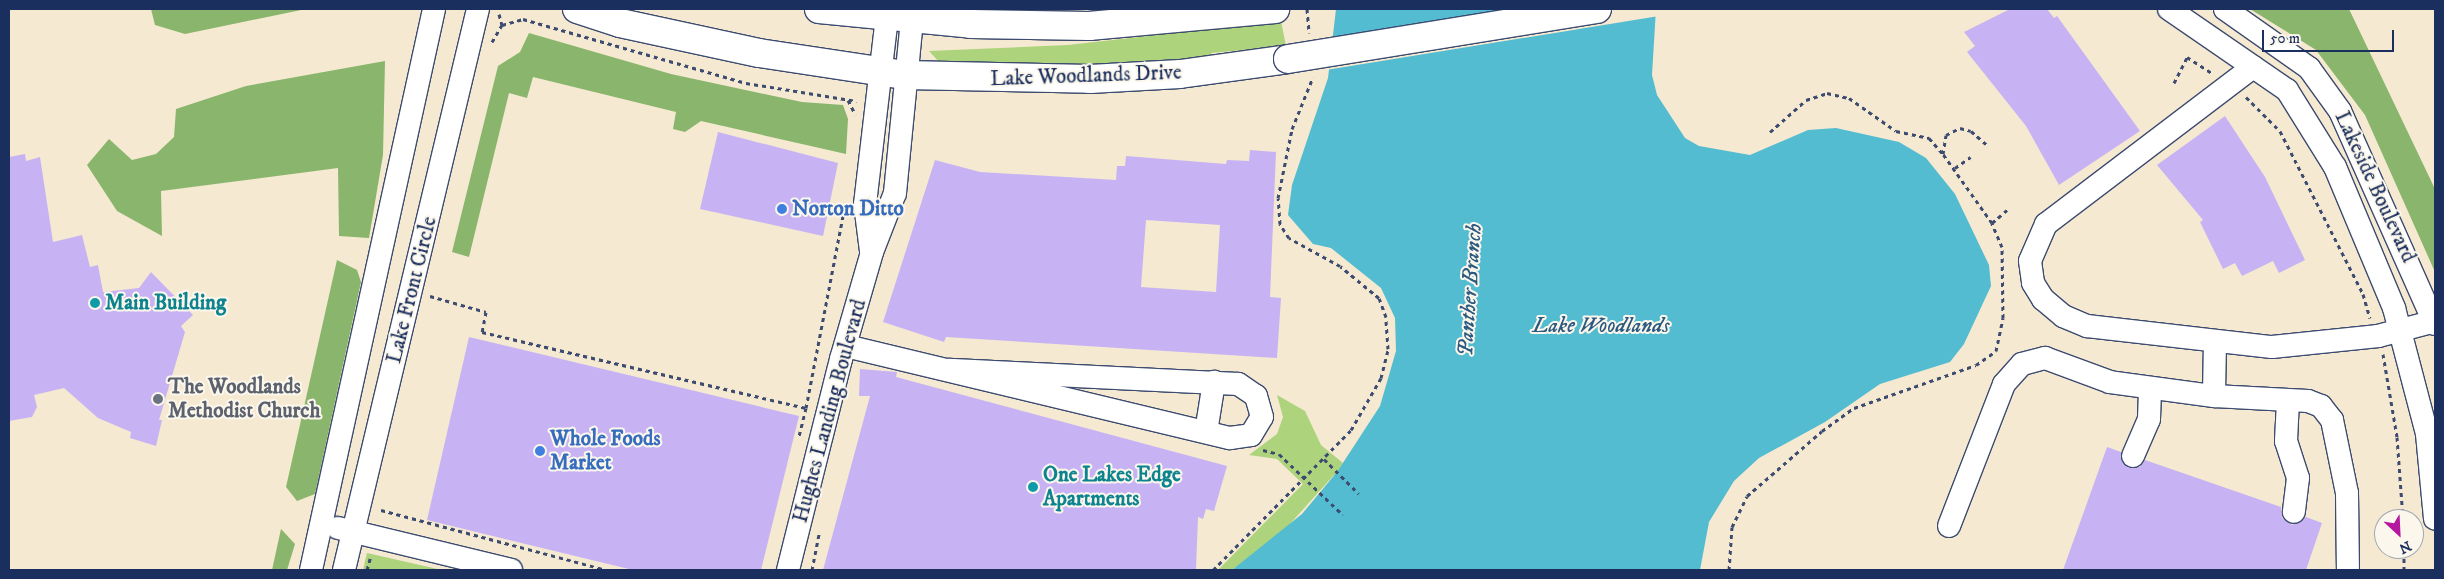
<!DOCTYPE html>
<style>
body{margin:0}
#map{position:relative;width:2444px;height:579px;overflow:hidden;background:#f5e9d1;font-family:"IM FELL DW Pica",serif}
div>[style]{position:absolute}
.green>*{inset:0;background:#add37d}
.forest>*{inset:0;background:#8ab56c}
.water>*{inset:0;background:#53bcd0}
.pier>*{inset:0;background:#f5e9d1}
.building>*{inset:0;background:#c7b3f4}
.path>*{height:3px;margin-top:-1.5px;transform-origin:0;background:repeating-linear-gradient(90deg,#3c4b6f 0 4px,transparent 0 8px)}
.roads{filter:drop-shadow(1px 0 #3c4b6f) drop-shadow(-1px 0 #3c4b6f) drop-shadow(0 1px #3c4b6f) drop-shadow(0 -1px #3c4b6f)}
.minor>*{height:22px;margin:-11px;padding:0 11px;transform-origin:11px;border-radius:11px;background:#fff}
.major>*{height:28px;margin:-14px;padding:0 14px;transform-origin:14px;border-radius:14px;background:#fff}
.bridges{filter:drop-shadow(1px 0 #3c4b6f) drop-shadow(-1px 0 #3c4b6f) drop-shadow(0 1px #3c4b6f) drop-shadow(0 -1px #3c4b6f)}
.major-bridge>*{height:28px;margin:-14px;padding:0 14px;transform-origin:14px;border-radius:14px;background:#fff}
.dots>*{width:14px;height:14px;translate:-50% -50%;box-sizing:border-box;border:2px solid #fbf7ec;border-radius:50%}
span{translate:-50% -50%;white-space:nowrap;text-align:center;line-height:1.15;-webkit-text-stroke:4px #fbf7ec;paint-order:stroke}
.street-label{font-size:21px;color:#1b2f5e}
.shop-label{font-size:21px;color:#366cbe;font-weight:700}
.left{translate:0 -50%;text-align:left}
.culture-label{font-size:21px;color:#0d838f;font-weight:700}
.worship-label{font-size:21px;color:#5b616d;font-weight:700}
.water-label{font-size:22px;color:#2c5980;font-style:italic}
.frame{position:absolute;inset:0;border:10px solid #1b2f5e;pointer-events:none}
.north{position:absolute;left:2374px;top:509px;width:50px;height:50px;box-sizing:border-box;background:#fbf7ec;border:1px solid #a1a7b3;border-radius:50%;rotate:155deg;font-size:14px;font-weight:700;line-height:20px;text-align:center;color:#1b2f5e}
.north::after{content:'';display:block;margin:auto;width:18px;height:22px;background:#b5179e;clip-path:polygon(50% 0,100% 100%,50% 72%,0 100%)}
.scale{position:absolute;left:2262px;top:30px;width:132px;height:22px;box-sizing:border-box;border:2px solid #1b2f5e;border-top:0;padding-left:6px;font-size:15px;line-height:18px;white-space:nowrap;color:#1b2f5e;-webkit-text-stroke:4px #fbf7ec;paint-order:stroke}
</style>
<div id="map">
<div class="green">
<div style="clip-path:polygon(1281px 21px,1286px 46px,1211px 53px,1211px 58px,1048px 67px,940px 63px,929px 51px,1068px 45px)"></div>
<div style="clip-path:polygon(1277px 395px,1305px 411px,1321px 445px,1343px 463px,1339px 469px,1362px 492px,1334px 475px,1280px 535px,1232px 570px,1218px 570px,1303px 484px,1277px 459px,1249px 455px,1277px 434px,1283px 417px)"></div>
<div style="clip-path:polygon(367px 553px,442px 570px,363px 570px)"></div>
</div>
<div class="forest">
<div style="clip-path:polygon(151px 9px,306px 9px,185px 34px,155px 25px)"></div>
<div style="clip-path:polygon(2250px 9px,2349px 9px,2435px 189px,2435px 272px,2365px 115px,2316px 50px)"></div>
<div style="clip-path:polygon(529px 33px,671px 74px,802px 102px,843px 105px,848px 119px,846px 154px,701px 121px,685px 132px,673px 129px,676px 112px,533px 77px,527px 98px,509px 93px,469px 257px,452px 252px,498px 66px,520px 52px)"></div>
<div style="clip-path:polygon(385px 61px,383px 155px,369px 238px,339px 236px,338px 168px,161px 191px,162px 236px,117px 211px,87px 165px,109px 139px,132px 160px,156px 154px,174px 137px,176px 109px,246px 86px)"></div>
<div style="clip-path:polygon(337px 260px,357px 270px,361px 282px,315px 494px,297px 501px,286px 487px)"></div>
<div style="clip-path:polygon(281px 529px,295px 544px,287px 570px,272px 570px)"></div>
</div>
<div class="water">
<div style="clip-path:polygon(1336px 9px,1656px 9px,1652px 75px,1657px 95px,1685px 138px,1699px 146px,1750px 155px,1808px 130px,1836px 128px,1899px 142px,1926px 158px,1955px 194px,1989px 265px,1991px 286px,1964px 344px,1950px 362px,1880px 384px,1825px 422px,1759px 458px,1734px 481px,1709px 522px,1700px 570px,1232px 570px,1302px 514px,1337px 472px,1380px 406px,1396px 351px,1395px 318px,1381px 288px,1331px 248px,1313px 244px,1288px 215px,1292px 185px,1328px 78px)"></div>
</div>
<div class="pier">
<div style="clip-path:polygon(1515px 9px,1658px 9px,1659px 16px,1326px 70px,1330px 39px)"></div>
</div>
<div class="building">
<div style="clip-path:polygon(2010px 9px,2047px 9px,2054px 18px,2057px 16px,2140px 131px,2059px 185px,2026px 126px,1967px 52px,1975px 46px,1964px 32px)"></div>
<div style="clip-path:polygon(2225px 116px,2265px 177px,2305px 260px,2279px 273px,2273px 261px,2242px 276px,2235px 263px,2223px 269px,2200px 222px,2203px 220px,2157px 165px)"></div>
<div style="clip-path:polygon(718px 132px,838px 163px,823px 236px,700px 209px)"></div>
<div style="clip-path:polygon(evenodd,1250px 150px,1276px 152px,1270px 297px,1281px 298px,1277px 358px,946px 337px,944px 342px,883px 322px,935px 160px,980px 172px,1116px 180px,1117px 166px,1125px 166px,1126px 156px,1226px 164px,1227px 160px,1249px 161px,1250px 150px,1146px 220px,1220px 225px,1216px 292px,1141px 287px,1146px 220px)"></div>
<div style="clip-path:polygon(25px 154px,26px 161px,40px 157px,53px 242px,82px 235px,90px 267px,98px 265px,103px 292px,139px 288px,151px 272px,193px 315px,181px 326px,185px 332px,159px 420px,162px 420px,156px 446px,130px 438px,131px 432px,98px 418px,64px 388px,34px 395px,37px 407px,32px 417px,9px 421px,9px 157px)"></div>
<div style="clip-path:polygon(469px 337px,799px 416px,761px 570px,633px 570px,427px 520px)"></div>
<div style="clip-path:polygon(860px 369px,897px 372px,896px 377px,1227px 466px,1214px 511px,1206px 509px,1203px 519px,1198px 517px,1196px 570px,823px 570px,870px 396px,859px 396px)"></div>
<div style="clip-path:polygon(2107px 447px,2121px 452px,2128px 468px,2140px 467px,2145px 460px,2281px 507px,2282px 518px,2292px 525px,2306px 517px,2322px 523px,2306px 570px,2063px 570px)"></div>
</div>
<div class="path">
<div style="left:1307px;top:9px;width:24px;rotate:85deg"></div>
<div style="left:499px;top:14px;width:11px;rotate:75deg"></div>
<div style="left:492px;top:42px;width:20px;rotate:-60deg"></div>
<div style="left:502px;top:25px;width:22px;rotate:-16deg"></div>
<div style="left:523px;top:19px;width:232px;rotate:16deg"></div>
<div style="left:746px;top:83px;width:112px;rotate:9.2deg"></div>
<div style="left:2174px;top:83px;width:29px;rotate:-63deg"></div>
<div style="left:2187px;top:57px;width:30px;rotate:33deg"></div>
<div style="left:2246px;top:97px;width:48px;rotate:45deg"></div>
<div style="left:2280px;top:131px;width:183px;rotate:63deg"></div>
<div style="left:2363px;top:294px;width:25px;rotate:74deg"></div>
<div style="left:848px;top:100px;width:16px;rotate:63deg"></div>
<div style="left:1770px;top:132px;width:48px;rotate:-41.6deg"></div>
<div style="left:1806px;top:100px;width:22px;rotate:-18deg"></div>
<div style="left:1827px;top:93px;width:23px;rotate:13deg"></div>
<div style="left:1849px;top:98px;width:57px;rotate:35.1deg"></div>
<div style="left:1896px;top:131px;width:34px;rotate:12deg"></div>
<div style="left:1929px;top:138px;width:21px;rotate:49deg"></div>
<div style="left:1955px;top:168px;width:19px;rotate:-35deg"></div>
<div style="left:1992px;top:223px;width:20px;rotate:-41deg"></div>
<div style="left:430px;top:296px;width:58px;rotate:15.9deg"></div>
<div style="left:486px;top:312px;width:20px;rotate:101deg"></div>
<div style="left:482px;top:332px;width:333px;rotate:13.2deg"></div>
<div style="left:806px;top:408px;width:29px;rotate:104deg"></div>
<div style="left:2383px;top:354px;width:84px;rotate:80.4deg"></div>
<div style="left:2397px;top:437px;width:82px;rotate:85.8deg"></div>
<div style="left:806px;top:408px;width:202px;rotate:-79.1deg"></div>
<div style="left:1263px;top:450px;width:16px;rotate:14deg"></div>
<div style="left:1279px;top:454px;width:88px;rotate:43.6deg"></div>
<div style="left:1324px;top:459px;width:49px;rotate:45deg"></div>
<div style="left:381px;top:510px;width:233px;rotate:14.9deg"></div>
<div style="left:367px;top:570px;width:16px;rotate:-75deg"></div>
<div style="left:812px;top:570px;width:37px;rotate:-79deg"></div>
<div style="left:1213px;top:570px;width:197px;rotate:-45.4deg"></div>
<div style="left:1351px;top:430px;width:60px;rotate:-60deg"></div>
<div style="left:1381px;top:378px;width:30px;rotate:-76deg"></div>
<div style="left:1388px;top:349px;width:32px;rotate:-94deg"></div>
<div style="left:1386px;top:317px;width:20px;rotate:-110deg"></div>
<div style="left:1379px;top:298px;width:50px;rotate:-140.6deg"></div>
<div style="left:1340px;top:266px;width:58px;rotate:-151.2deg"></div>
<div style="left:1289px;top:238px;width:17px;rotate:-123deg"></div>
<div style="left:1280px;top:224px;width:26px;rotate:-94deg"></div>
<div style="left:1278px;top:198px;width:70px;rotate:-78.5deg"></div>
<div style="left:1292px;top:129px;width:56px;rotate:-68deg"></div>
<div style="left:1729px;top:570px;width:43px;rotate:-86deg"></div>
<div style="left:1732px;top:527px;width:34px;rotate:-64deg"></div>
<div style="left:1747px;top:496px;width:99px;rotate:-40.9deg"></div>
<div style="left:1822px;top:431px;width:39px;rotate:-36deg"></div>
<div style="left:1854px;top:408px;width:129px;rotate:-19.4deg"></div>
<div style="left:1976px;top:365px;width:24px;rotate:-35deg"></div>
<div style="left:1996px;top:351px;width:34px;rotate:-78deg"></div>
<div style="left:2003px;top:318px;width:71px;rotate:-90.8deg"></div>
<div style="left:2002px;top:247px;width:26px;rotate:-113deg"></div>
<div style="left:1992px;top:223px;width:85px;rotate:-125.4deg"></div>
<div style="left:1943px;top:154px;width:19px;rotate:-81deg"></div>
<div style="left:1946px;top:135px;width:16px;rotate:-27deg"></div>
<div style="left:1960px;top:128px;width:11px;rotate:15deg"></div>
<div style="left:1971px;top:131px;width:23px;rotate:41deg"></div>
<div style="left:2404px;top:570px;width:21px;rotate:-90deg"></div>
</div>
<div class="roads">
<div class="minor">
<div style="left:2169px;top:9px;width:143px;rotate:34.5deg"></div>
<div style="left:2287px;top:90px;width:91px;rotate:58.1deg"></div>
<div style="left:2335px;top:167px;width:153px;rotate:67.3deg"></div>
<div style="left:2394px;top:308px;width:130px;rotate:75.3deg"></div>
<div style="left:2427px;top:434px;width:85px;rotate:84.6deg"></div>
<div style="left:2225px;top:9px;width:103px;rotate:35.1deg"></div>
<div style="left:2309px;top:68px;width:53px;rotate:54.2deg"></div>
<div style="left:2340px;top:111px;width:233px;rotate:66deg"></div>
<div style="left:2253px;top:67px;width:260px;rotate:142.8deg"></div>
<div style="left:2046px;top:224px;width:40px;rotate:113.4deg"></div>
<div style="left:2030px;top:261px;width:22px;rotate:82deg"></div>
<div style="left:2033px;top:283px;width:19px;rotate:58deg"></div>
<div style="left:2043px;top:299px;width:26px;rotate:40deg"></div>
<div style="left:2063px;top:316px;width:26px;rotate:23deg"></div>
<div style="left:2087px;top:326px;width:186px;rotate:6.5deg"></div>
<div style="left:2272px;top:347px;width:107px;rotate:-5.9deg"></div>
<div style="left:2378px;top:336px;width:59px;rotate:-14.7deg"></div>
<div style="left:871px;top:251px;width:47px;rotate:-97.3deg"></div>
<div style="left:865px;top:204px;width:188px;rotate:-83.3deg"></div>
<div style="left:2215px;top:342px;width:54px;rotate:91.1deg"></div>
<div style="left:2214px;top:396px;width:94px;rotate:3deg"></div>
<div style="left:2308px;top:401px;width:14px;rotate:21deg"></div>
<div style="left:2321px;top:406px;width:18px;rotate:52deg"></div>
<div style="left:2332px;top:420px;width:75px;rotate:78.4deg"></div>
<div style="left:2347px;top:493px;width:77px;rotate:89.3deg"></div>
<div style="left:846px;top:346px;width:395px;rotate:13.5deg"></div>
<div style="left:1230px;top:438px;width:21px;rotate:-8deg"></div>
<div style="left:1251px;top:435px;width:21px;rotate:-59deg"></div>
<div style="left:1262px;top:417px;width:22px;rotate:-106deg"></div>
<div style="left:1256px;top:396px;width:22px;rotate:-146deg"></div>
<div style="left:1238px;top:384px;width:290px;rotate:-177.2deg"></div>
<div style="left:2288px;top:401px;width:40px;rotate:92.9deg"></div>
<div style="left:2286px;top:441px;width:39px;rotate:72deg"></div>
<div style="left:2298px;top:478px;width:34px;rotate:97deg"></div>
<div style="left:1206px;top:432px;width:51px;rotate:-80.9deg"></div>
<div style="left:2133px;top:456px;width:40px;rotate:-66.6deg"></div>
<div style="left:2149px;top:419px;width:31px;rotate:-88deg"></div>
<div style="left:1949px;top:526px;width:152px;rotate:-68.8deg"></div>
<div style="left:2004px;top:384px;width:27px;rotate:-48deg"></div>
<div style="left:2022px;top:364px;width:24px;rotate:-15deg"></div>
<div style="left:2045px;top:358px;width:69px;rotate:20.3deg"></div>
<div style="left:2110px;top:382px;width:105px;rotate:7.7deg"></div>
<div style="left:338px;top:528px;width:178px;rotate:13.6deg"></div>
<div style="left:311px;top:570px;width:574px;rotate:-77.63deg"></div>
<div style="left:344px;top:570px;width:577px;rotate:-76.57deg"></div>
<div style="left:788px;top:570px;width:218px;rotate:-75.9deg"></div>
<div style="left:841px;top:359px;width:111px;rotate:-73.8deg"></div>
<div style="left:872px;top:252px;width:63px;rotate:-68.7deg"></div>
<div style="left:895px;top:193px;width:175px;rotate:-84.4deg"></div>
</div>
<div class="major">
<div style="left:577px;top:9px;width:45px;rotate:18deg"></div>
<div style="left:620px;top:23px;width:142px;rotate:12.2deg"></div>
<div style="left:759px;top:53px;width:148px;rotate:8.6deg"></div>
<div style="left:905px;top:75px;width:185px;rotate:1.2deg"></div>
<div style="left:1090px;top:79px;width:90px;rotate:-3.2deg"></div>
<div style="left:1180px;top:74px;width:109px;rotate:-7.9deg"></div>
<div style="left:819px;top:9px;width:153px;rotate:5.6deg"></div>
<div style="left:971px;top:24px;width:118px;rotate:1deg"></div>
<div style="left:1089px;top:26px;width:187px;rotate:-5.2deg"></div>
</div>
</div>
<div class="bridges">
<div class="major-bridge">
<div style="left:1288px;top:59px;width:313px;rotate:-9.2deg"></div>
</div>
</div>
<div class="dots">
<div style="left:782px;top:209px;background:#3f7fe0"></div>
<div style="left:95px;top:303px;background:#0f9aa8"></div>
<div style="left:158px;top:399px;background:#6b7280"></div>
<div style="left:540px;top:451px;background:#3f7fe0"></div>
<div style="left:1033px;top:487px;background:#0f9aa8"></div>
</div>
<div class="street-label">
<span style="left:1086px;top:76px;rotate:-2deg">Lake Woodlands Drive</span>
<span style="left:2375px;top:187px;rotate:65deg">Lakeside Boulevard</span>
<span style="left:412px;top:290px;rotate:-76deg">Lake Front Circle</span>
<span style="left:830px;top:411px;rotate:-75deg">Hughes Landing Boulevard</span>
</div>
<div class="shop-label">
<span class="left" style="left:792px;top:209px">Norton Ditto</span>
<span class="left" style="left:550px;top:451px">Whole Foods<br>Market</span>
</div>
<div class="culture-label">
<span class="left" style="left:105px;top:303px">Main Building</span>
<span class="left" style="left:1043px;top:487px">One Lakes Edge<br>Apartments</span>
</div>
<div class="worship-label">
<span class="left" style="left:168px;top:399px">The Woodlands<br>Methodist Church</span>
</div>
<div class="water-label">
<span style="left:1470px;top:290px;rotate:-86deg">Panther Branch</span>
<span style="left:1601px;top:326px">Lake Woodlands</span>
</div>
<div class="frame"></div>
<div class="north">N</div>
<div class="scale">50 m</div>
</div>
